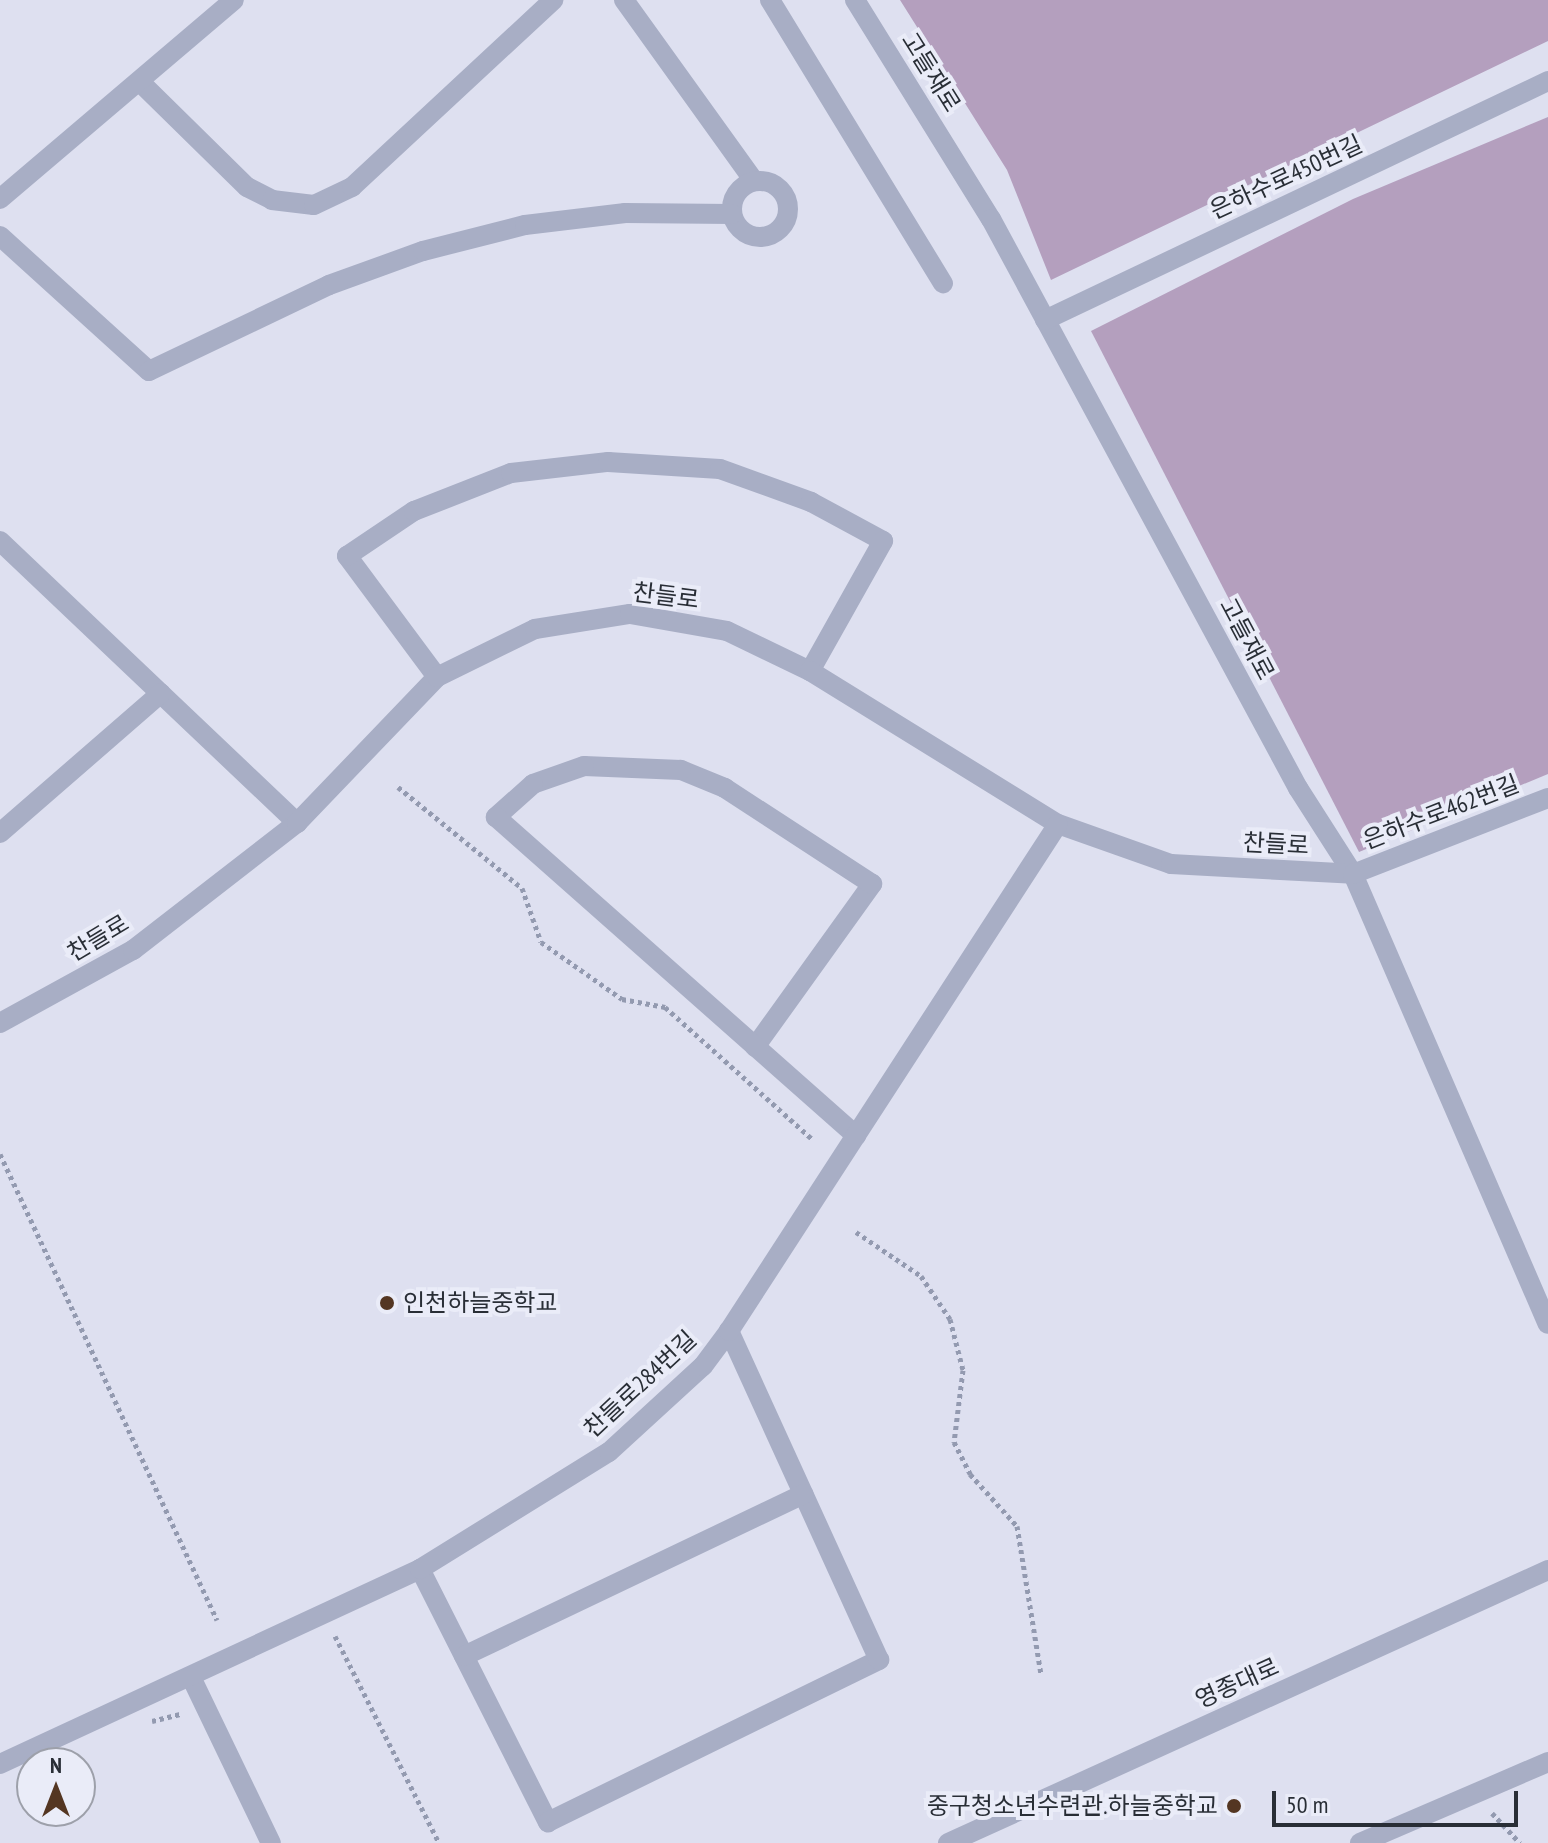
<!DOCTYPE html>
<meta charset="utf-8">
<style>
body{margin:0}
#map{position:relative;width:1548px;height:1843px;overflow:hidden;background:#dee0f0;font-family:"PT Sans Narrow","Noto Sans KR",sans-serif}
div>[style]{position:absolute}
.green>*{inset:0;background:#b49fbe}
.path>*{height:5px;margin-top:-2.5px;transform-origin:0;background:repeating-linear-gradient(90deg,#939ab0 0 4px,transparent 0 8px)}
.minor>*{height:20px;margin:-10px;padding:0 10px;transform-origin:10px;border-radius:10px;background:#a8aec5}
.minor>.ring{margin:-10px;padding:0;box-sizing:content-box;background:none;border:20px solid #a8aec5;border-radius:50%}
.tertiary>*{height:20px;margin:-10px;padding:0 10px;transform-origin:10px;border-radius:10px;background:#a8aec5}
.dots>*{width:22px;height:22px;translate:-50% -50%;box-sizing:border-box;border:4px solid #eaecf8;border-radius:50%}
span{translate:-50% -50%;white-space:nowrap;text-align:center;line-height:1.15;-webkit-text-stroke:8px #eaecf8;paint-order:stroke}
.street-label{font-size:24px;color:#292e36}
.poi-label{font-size:24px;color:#292e36}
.left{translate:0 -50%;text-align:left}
.right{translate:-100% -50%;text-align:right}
.north{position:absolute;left:16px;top:1747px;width:80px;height:80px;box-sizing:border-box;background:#eaecf8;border:2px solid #9da0aa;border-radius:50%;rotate:0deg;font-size:22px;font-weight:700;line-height:32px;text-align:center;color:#292e36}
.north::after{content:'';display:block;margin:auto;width:28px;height:36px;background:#543622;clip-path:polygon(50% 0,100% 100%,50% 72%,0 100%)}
.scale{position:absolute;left:1272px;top:1791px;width:246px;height:36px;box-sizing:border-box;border:4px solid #292e36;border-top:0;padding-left:10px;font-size:24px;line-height:28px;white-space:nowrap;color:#292e36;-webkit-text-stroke:6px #eaecf8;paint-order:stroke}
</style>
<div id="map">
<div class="green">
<div style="clip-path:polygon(900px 0,1548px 0,1548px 41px,1051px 280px,1007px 170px)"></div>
<div style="clip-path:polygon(1548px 117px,1548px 774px,1359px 852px,1091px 331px,1353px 199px)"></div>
</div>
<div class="path">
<div style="left:398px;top:787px;width:160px;rotate:39.2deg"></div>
<div style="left:522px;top:888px;width:57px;rotate:70.6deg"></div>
<div style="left:541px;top:942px;width:99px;rotate:35.1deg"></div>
<div style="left:622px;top:999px;width:44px;rotate:10.5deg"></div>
<div style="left:665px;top:1007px;width:199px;rotate:41.9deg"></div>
<div style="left:0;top:1154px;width:514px;rotate:65.03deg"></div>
<div style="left:856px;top:1232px;width:78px;rotate:34.1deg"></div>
<div style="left:921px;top:1276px;width:52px;rotate:56deg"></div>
<div style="left:950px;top:1319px;width:53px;rotate:75.7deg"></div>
<div style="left:963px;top:1370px;width:73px;rotate:97.1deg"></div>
<div style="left:954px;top:1442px;width:36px;rotate:63deg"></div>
<div style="left:970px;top:1474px;width:70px;rotate:47.9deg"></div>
<div style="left:1017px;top:1526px;width:151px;rotate:80.8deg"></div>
<div style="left:335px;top:1636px;width:232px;rotate:63.3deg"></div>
<div style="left:152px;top:1721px;width:29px;rotate:-14deg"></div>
<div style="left:1492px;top:1813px;width:41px;rotate:47deg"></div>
</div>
<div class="minor">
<div style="left:624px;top:0;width:223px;rotate:54.3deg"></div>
<div style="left:770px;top:0;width:332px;rotate:58.6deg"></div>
<div style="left:855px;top:0;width:258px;rotate:58.2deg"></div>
<div style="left:991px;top:219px;width:647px;rotate:61.65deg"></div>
<div style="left:1298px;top:788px;width:102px;rotate:57.4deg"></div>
<div style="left:1353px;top:874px;width:490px;rotate:66.6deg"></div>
<div style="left:140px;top:82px;width:150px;rotate:44.5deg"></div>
<div style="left:247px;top:187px;width:28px;rotate:27deg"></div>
<div style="left:272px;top:200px;width:42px;rotate:6.8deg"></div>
<div style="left:314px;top:205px;width:42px;rotate:-25.3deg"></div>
<div style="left:352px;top:187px;width:275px;rotate:-42.9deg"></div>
<div class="ring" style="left:732px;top:181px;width:36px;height:36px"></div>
<div style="left:0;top:199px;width:307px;rotate:-40.4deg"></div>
<div style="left:0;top:236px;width:201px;rotate:42.2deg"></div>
<div style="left:149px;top:371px;width:199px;rotate:-25.5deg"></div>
<div style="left:329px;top:285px;width:100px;rotate:-19.9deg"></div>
<div style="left:423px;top:251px;width:105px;rotate:-14.3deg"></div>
<div style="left:525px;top:225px;width:101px;rotate:-6.8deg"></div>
<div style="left:625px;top:213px;width:107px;rotate:0.5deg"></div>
<div style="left:1045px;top:320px;width:557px;rotate:-25.41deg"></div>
<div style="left:0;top:541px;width:410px;rotate:43.5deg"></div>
<div style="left:437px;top:677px;width:151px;rotate:-126.6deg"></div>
<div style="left:347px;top:556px;width:81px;rotate:-33.9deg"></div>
<div style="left:414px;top:511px;width:104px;rotate:-21.4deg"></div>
<div style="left:511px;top:473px;width:98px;rotate:-6.5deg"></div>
<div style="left:608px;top:462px;width:112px;rotate:3.6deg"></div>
<div style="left:720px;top:469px;width:97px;rotate:19.9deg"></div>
<div style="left:811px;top:502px;width:82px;rotate:28.4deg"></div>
<div style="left:883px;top:541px;width:149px;rotate:119.3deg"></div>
<div style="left:0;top:833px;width:213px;rotate:-41deg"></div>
<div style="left:0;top:1023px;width:152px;rotate:-28.8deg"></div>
<div style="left:133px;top:950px;width:207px;rotate:-37.8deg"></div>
<div style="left:297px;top:823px;width:202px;rotate:-46.2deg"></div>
<div style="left:437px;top:677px;width:109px;rotate:-26.1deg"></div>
<div style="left:535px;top:629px;width:96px;rotate:-9deg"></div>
<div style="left:630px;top:614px;width:98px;rotate:9.9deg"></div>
<div style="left:727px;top:631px;width:92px;rotate:25.7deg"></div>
<div style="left:810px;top:671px;width:291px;rotate:31.7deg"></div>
<div style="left:1058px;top:824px;width:120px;rotate:19.5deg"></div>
<div style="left:1171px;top:864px;width:182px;rotate:3.1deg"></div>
<div style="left:1353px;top:874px;width:209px;rotate:-21.3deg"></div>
<div style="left:755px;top:1047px;width:201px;rotate:-54.3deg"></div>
<div style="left:872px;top:884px;width:176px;rotate:-146.9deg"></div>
<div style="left:725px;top:788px;width:48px;rotate:-157.8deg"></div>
<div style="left:681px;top:770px;width:97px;rotate:-177.6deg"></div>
<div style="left:584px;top:766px;width:54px;rotate:160.6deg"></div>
<div style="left:533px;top:784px;width:50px;rotate:138.3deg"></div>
<div style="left:496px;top:817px;width:481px;rotate:41.5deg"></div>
<div style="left:420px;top:1569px;width:284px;rotate:63.2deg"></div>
<div style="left:548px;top:1822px;width:369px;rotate:-26.1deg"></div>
<div style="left:879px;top:1660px;width:362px;rotate:-114.5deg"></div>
<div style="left:464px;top:1656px;width:376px;rotate:-25.5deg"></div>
<div style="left:191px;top:1677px;width:184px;rotate:64.3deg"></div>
<div style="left:0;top:1764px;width:463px;rotate:-24.9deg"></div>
<div style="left:420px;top:1569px;width:222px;rotate:-31.8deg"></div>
<div style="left:609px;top:1452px;width:127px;rotate:-42.5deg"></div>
<div style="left:703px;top:1366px;width:44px;rotate:-53.4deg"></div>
<div style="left:729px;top:1331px;width:604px;rotate:-57.02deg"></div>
<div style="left:1360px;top:1843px;width:205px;rotate:-23.3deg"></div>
</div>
<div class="tertiary">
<div style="left:948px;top:1843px;width:659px;rotate:-24.47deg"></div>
</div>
<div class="dots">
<div style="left:387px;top:1303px;background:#543622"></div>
<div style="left:1234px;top:1806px;background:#543622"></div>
</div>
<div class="street-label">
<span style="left:931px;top:72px;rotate:58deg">고들재로</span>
<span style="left:1286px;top:177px;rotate:-25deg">은하수로450번길</span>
<span style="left:666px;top:596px;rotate:7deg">찬들로</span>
<span style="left:1247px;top:639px;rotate:62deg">고들재로</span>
<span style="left:1441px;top:812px;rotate:-21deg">은하수로462번길</span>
<span style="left:1276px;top:844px;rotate:3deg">찬들로</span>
<span style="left:98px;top:938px;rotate:-31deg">찬들로</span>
<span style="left:640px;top:1384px;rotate:-43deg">찬들로284번길</span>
<span style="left:1237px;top:1683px;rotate:-24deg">영종대로</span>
</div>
<div class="poi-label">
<span class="left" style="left:403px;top:1303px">인천하늘중학교</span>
<span class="right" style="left:1218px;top:1806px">중구청소년수련관.하늘중학교</span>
</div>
<div class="north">N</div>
<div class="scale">50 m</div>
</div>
